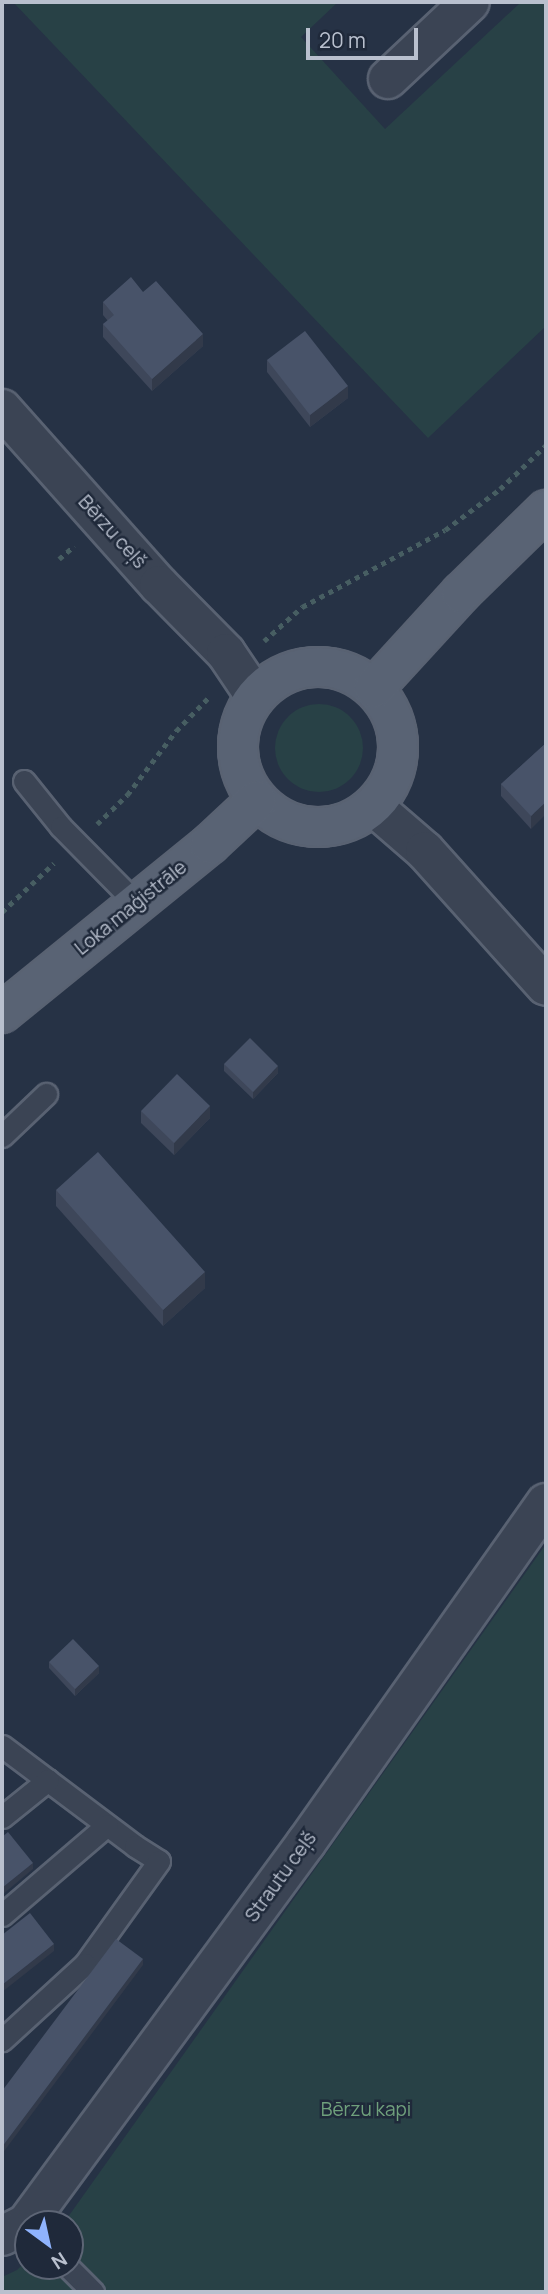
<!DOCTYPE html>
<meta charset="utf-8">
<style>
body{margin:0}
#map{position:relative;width:548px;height:2294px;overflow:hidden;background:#263245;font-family:Manrope,sans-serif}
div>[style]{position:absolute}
.green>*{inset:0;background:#284146}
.round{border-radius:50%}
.path>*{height:4.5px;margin-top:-2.25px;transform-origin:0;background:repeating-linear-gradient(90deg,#475e62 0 5px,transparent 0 10px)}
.roads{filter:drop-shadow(2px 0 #596272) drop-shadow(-2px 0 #596272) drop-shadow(0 2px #596272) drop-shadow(0 -2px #596272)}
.service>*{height:21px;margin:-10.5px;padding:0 10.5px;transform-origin:10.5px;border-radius:10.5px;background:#3b4454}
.minor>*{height:38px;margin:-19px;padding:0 19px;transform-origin:19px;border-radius:19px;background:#3b4454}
.tertiary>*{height:38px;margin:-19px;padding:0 19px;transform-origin:19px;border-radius:19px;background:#3b4454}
.primary>*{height:38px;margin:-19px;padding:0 19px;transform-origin:19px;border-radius:19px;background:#596374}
.primary>.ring{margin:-19px;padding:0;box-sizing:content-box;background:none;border:38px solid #596374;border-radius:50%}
.wall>*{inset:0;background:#3e475a}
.shaded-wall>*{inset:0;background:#323a4a}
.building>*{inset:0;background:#485369}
span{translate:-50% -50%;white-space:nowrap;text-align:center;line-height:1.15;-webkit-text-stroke:5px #1f293a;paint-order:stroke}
.street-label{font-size:19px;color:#b9c0ce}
.park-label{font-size:19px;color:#6fa07c}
.frame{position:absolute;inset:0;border:4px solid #b9c0ce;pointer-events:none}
.north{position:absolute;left:14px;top:2210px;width:70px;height:70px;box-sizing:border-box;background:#1f293a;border:2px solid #5d6575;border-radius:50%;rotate:147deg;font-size:19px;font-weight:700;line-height:28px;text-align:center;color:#b9c0ce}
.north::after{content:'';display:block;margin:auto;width:24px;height:32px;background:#8fb3fd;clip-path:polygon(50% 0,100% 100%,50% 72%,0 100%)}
.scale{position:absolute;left:306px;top:28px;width:112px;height:32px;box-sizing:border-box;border:4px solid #b9c0ce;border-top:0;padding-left:9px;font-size:21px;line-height:24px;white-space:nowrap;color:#b9c0ce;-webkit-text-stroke:5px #1f293a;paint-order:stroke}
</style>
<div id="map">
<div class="green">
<div style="clip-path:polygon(13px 2px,338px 2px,301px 37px,385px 129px,521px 2px,546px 2px,546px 326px,428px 438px)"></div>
<div class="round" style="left:275px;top:704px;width:88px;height:88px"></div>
<div style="clip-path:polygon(546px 1544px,546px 2292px,2px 2292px,2px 2277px,17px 2270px,28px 2259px,28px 2266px,70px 2266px,70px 2224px,63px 2224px)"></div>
</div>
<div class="path">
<div style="left:59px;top:559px;width:20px;rotate:-41deg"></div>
<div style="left:264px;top:641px;width:51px;rotate:-41.8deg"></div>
<div style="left:302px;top:607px;width:162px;rotate:-28.3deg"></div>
<div style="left:445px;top:530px;width:69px;rotate:-36.7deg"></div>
<div style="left:500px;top:489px;width:64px;rotate:-43.7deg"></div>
<div style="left:97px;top:824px;width:42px;rotate:-44deg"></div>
<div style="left:127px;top:795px;width:81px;rotate:-52.6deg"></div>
<div style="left:176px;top:731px;width:47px;rotate:-45.9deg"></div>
<div style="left:2px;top:912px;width:71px;rotate:-43.3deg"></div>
</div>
<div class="roads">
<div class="service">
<div style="left:24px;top:781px;width:59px;rotate:51.2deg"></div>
<div style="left:61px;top:827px;width:107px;rotate:45.4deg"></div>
<div style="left:2px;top:1136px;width:61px;rotate:-43.7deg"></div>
<div style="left:2px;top:1746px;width:166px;rotate:36.9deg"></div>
<div style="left:135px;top:1846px;width:28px;rotate:32deg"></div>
<div style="left:159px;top:1861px;width:127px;rotate:125.7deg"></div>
<div style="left:85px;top:1964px;width:113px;rotate:137.5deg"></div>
<div style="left:2px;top:1817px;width:59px;rotate:-38.8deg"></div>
<div style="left:2px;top:1915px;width:138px;rotate:-40.6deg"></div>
<div style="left:67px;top:2266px;width:37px;rotate:45deg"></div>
</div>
<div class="minor">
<div style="left:388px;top:79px;width:112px;rotate:-43.2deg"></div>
<div style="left:2px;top:409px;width:236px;rotate:48.3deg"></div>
<div style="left:159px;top:585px;width:95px;rotate:45.4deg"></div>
<div style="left:226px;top:653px;width:52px;rotate:56deg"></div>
<div style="left:2px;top:2236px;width:27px;rotate:-27deg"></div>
<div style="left:26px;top:2224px;width:473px;rotate:-53.7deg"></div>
<div style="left:306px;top:1843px;width:416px;rotate:-54.8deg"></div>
</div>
<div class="tertiary">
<div style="left:373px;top:806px;width:69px;rotate:40.9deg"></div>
<div style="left:425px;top:851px;width:181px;rotate:48.1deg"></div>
</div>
<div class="primary">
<div class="ring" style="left:238px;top:667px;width:122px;height:122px"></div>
<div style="left:374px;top:688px;width:129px;rotate:-47.5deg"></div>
<div style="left:461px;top:593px;width:119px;rotate:-44.3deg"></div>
<div style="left:2px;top:1013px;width:268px;rotate:-39.1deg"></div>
<div style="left:210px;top:844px;width:64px;rotate:-43.1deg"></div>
</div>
</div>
<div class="wall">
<div style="clip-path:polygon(143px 292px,203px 346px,152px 391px,103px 337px,103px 324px,108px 321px,103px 315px,103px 302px)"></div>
<div style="clip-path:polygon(267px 360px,348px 398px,310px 427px,267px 372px)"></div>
<div style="clip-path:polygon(546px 743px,531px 829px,501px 796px,501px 784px)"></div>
<div style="clip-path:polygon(224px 1064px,278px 1073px,253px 1099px,224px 1071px)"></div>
<div style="clip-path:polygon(141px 1111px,210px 1118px,174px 1155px,141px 1123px)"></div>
<div style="clip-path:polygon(56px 1190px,205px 1288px,163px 1326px,56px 1206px)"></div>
<div style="clip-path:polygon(49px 1662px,99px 1673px,75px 1696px,49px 1668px)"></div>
</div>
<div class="shaded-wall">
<div style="clip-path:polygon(4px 121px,4px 133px,2px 135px,2px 123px)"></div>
<div style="clip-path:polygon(203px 334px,203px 346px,152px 391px,152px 379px)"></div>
<div style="clip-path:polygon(348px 386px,348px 398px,310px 427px,310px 415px)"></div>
<div style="clip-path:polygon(546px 802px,546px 814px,531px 829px,531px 816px)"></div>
<div style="clip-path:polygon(278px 1066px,278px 1073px,253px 1099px,253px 1092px)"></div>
<div style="clip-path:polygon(210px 1106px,210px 1118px,174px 1155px,174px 1143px)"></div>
<div style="clip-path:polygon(205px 1272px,205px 1288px,163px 1326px,163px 1310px)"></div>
<div style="clip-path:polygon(99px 1666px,99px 1673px,75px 1696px,75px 1689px)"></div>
<div style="clip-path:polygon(33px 1863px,33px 1869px,2px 1895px,2px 1888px)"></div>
<div style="clip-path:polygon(54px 1944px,54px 1951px,2px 1992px,2px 1985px)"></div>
<div style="clip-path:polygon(143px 1959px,143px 1965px,2px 2154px,2px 2147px)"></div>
</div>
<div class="building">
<div style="clip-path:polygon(131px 277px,143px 292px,156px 281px,203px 334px,152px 379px,103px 324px,114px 315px,103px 302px)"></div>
<div style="clip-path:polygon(305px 331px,348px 386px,310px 415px,267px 360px)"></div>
<div style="clip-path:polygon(546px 743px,546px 802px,531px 816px,501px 784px)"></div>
<div style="clip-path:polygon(250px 1038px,278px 1066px,253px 1092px,224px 1064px)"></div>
<div style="clip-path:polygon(177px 1074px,210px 1106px,174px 1143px,141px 1111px)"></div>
<div style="clip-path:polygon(98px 1152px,205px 1272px,163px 1310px,56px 1190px)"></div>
<div style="clip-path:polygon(73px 1639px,99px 1666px,75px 1689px,49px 1662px)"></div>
<div style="clip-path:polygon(8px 1832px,33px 1863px,2px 1888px,2px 1837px)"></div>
<div style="clip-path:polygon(30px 1913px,54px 1944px,2px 1985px,2px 1935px)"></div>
<div style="clip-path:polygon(116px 1939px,143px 1959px,2px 2147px,2px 2091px)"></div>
</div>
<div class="street-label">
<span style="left:112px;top:532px;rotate:48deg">Bērzu ceļš</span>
<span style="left:131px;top:908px;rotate:-39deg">Loka maģistrāle</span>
<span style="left:281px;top:1877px;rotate:-54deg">Strautu ceļš</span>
</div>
<div class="park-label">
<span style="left:366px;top:2110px">Bērzu kapi</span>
</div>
<div class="frame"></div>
<div class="north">N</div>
<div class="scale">20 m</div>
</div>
